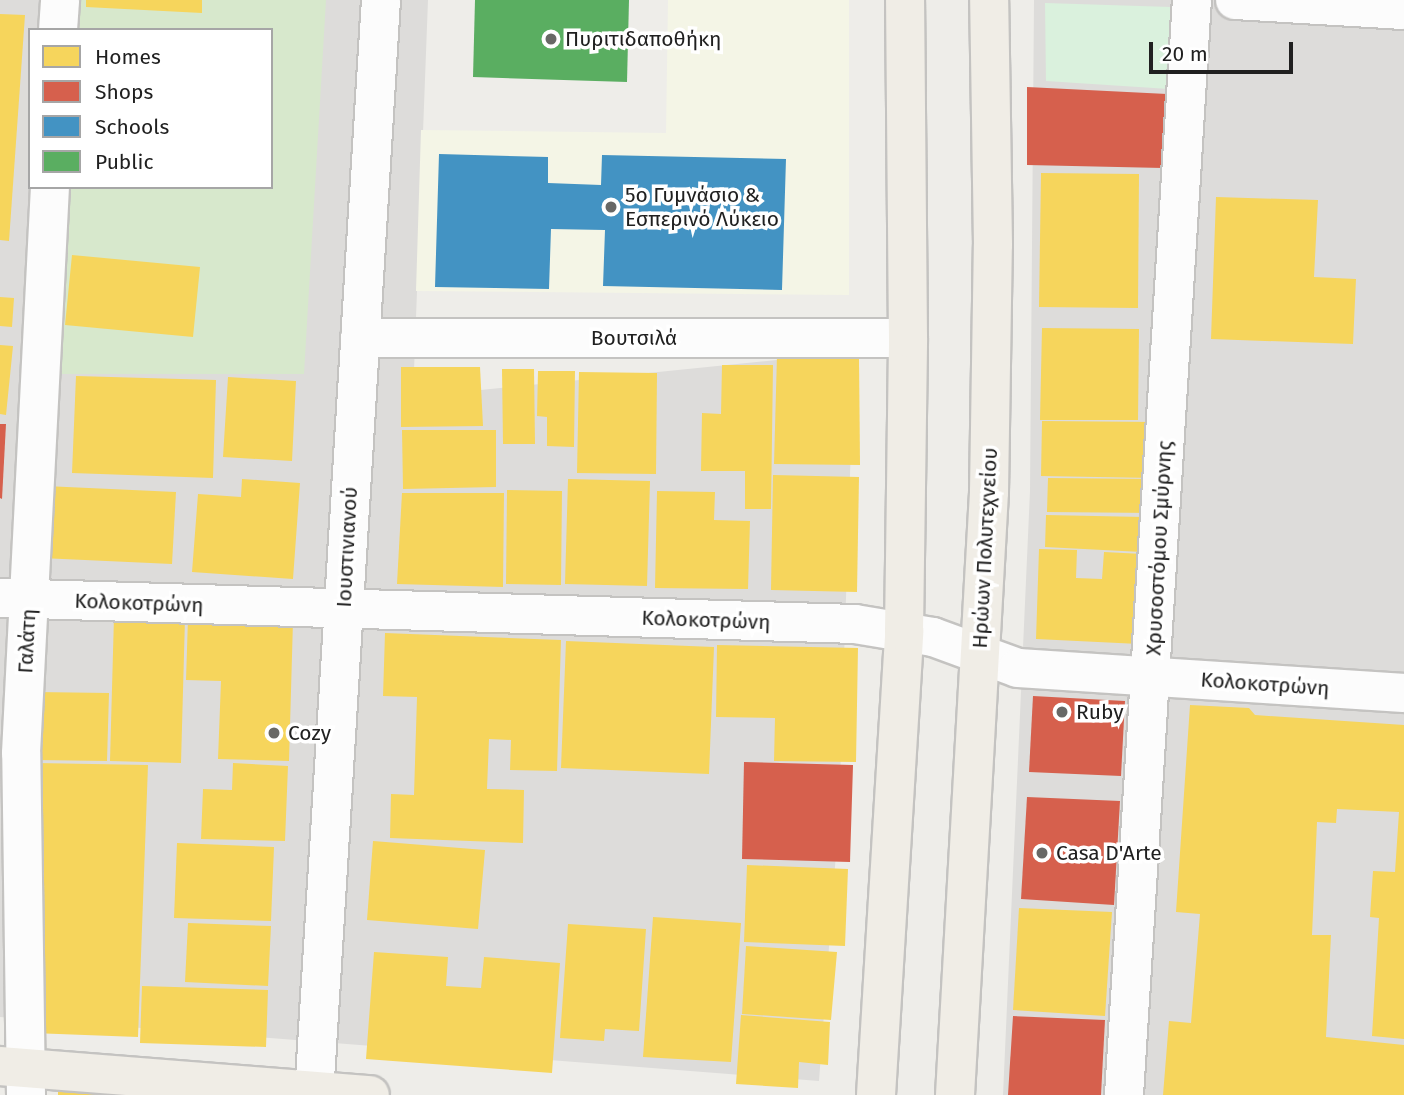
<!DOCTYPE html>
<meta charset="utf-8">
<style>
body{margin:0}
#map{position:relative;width:1404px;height:1095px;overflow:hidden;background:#eeede9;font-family:"Fira Sans",sans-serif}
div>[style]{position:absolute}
.residential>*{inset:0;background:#dddcda}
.education>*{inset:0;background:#f4f5e6}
.grass>*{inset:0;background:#d7e8cc}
.park>*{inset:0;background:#daf1dd}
.homes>*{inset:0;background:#f6d55c}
.shops>*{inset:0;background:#d6604d}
.schools>*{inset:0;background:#4393c3}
.public>*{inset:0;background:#5aae61}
.roads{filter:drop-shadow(2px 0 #c4c3c1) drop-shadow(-2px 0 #c4c3c1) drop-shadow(0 2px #c4c3c1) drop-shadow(0 -2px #c4c3c1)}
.minor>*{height:38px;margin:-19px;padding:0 19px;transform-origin:19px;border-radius:19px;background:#fcfcfc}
.major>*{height:38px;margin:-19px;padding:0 19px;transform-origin:19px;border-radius:19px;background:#f0ede6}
.dots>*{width:19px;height:19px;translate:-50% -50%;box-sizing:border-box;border:4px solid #fff;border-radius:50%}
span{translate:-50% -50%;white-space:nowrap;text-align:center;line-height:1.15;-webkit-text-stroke:7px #fff;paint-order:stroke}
.poi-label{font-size:21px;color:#202020}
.left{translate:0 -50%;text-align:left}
.street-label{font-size:21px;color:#202020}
.legend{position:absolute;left:28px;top:28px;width:245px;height:161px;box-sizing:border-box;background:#fff;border:2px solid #a6a6a6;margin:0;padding:9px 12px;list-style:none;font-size:21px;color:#202020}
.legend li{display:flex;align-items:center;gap:14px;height:35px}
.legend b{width:35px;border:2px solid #a6a6a6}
.scale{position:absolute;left:1149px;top:42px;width:144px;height:32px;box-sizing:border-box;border:4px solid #202020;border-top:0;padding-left:9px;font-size:21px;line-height:24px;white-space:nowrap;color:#202020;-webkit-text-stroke:5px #fff;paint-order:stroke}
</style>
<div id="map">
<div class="residential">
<div style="clip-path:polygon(evenodd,0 0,428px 0,413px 397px,854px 352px,839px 813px,819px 1081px,0 1017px,0 0,30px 30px,271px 30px,271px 187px,30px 187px,30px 30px)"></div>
<div style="clip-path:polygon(1034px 0,1404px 0,1404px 1095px,1003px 1095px,1030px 491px)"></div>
</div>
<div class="education">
<div style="clip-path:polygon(668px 0,849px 0,849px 295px,416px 291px,421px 130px,666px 133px)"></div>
</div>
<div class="grass">
<div style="clip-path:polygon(74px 0,326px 0,304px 374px,54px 374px,64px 187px,271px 187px,271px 30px,73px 30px)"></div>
</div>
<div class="park">
<div style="clip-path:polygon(1045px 3px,1171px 7px,1169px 89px,1046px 81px)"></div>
</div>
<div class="homes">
<div style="clip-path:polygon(86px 0,202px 0,202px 13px,86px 7px)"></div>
<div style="clip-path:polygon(0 14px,25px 15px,9px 241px,0 240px)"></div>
<div style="clip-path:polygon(1041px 173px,1139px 174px,1138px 308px,1039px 307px)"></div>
<div style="clip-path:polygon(1216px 197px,1318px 200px,1314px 277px,1356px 279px,1353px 344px,1211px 339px)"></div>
<div style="clip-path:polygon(72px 255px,200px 267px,193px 337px,65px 325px)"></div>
<div style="clip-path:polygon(0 297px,14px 298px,12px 327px,0 326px)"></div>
<div style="clip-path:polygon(1042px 328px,1139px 329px,1138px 420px,1040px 420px)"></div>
<div style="clip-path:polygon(0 345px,13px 346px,6px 415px,0 414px)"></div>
<div style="clip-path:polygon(777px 355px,859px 357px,860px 465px,774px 464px)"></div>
<div style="clip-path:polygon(722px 365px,773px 365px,771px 509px,745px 509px,745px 471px,701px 471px,702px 413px,721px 414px)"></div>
<div style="clip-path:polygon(401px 367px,480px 367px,483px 426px,401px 427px)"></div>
<div style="clip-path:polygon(502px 369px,534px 369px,535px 444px,503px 444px)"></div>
<div style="clip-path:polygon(538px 371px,575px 371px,574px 447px,547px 446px,547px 417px,537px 416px)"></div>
<div style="clip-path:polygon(579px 372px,657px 373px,656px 474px,577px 473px)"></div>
<div style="clip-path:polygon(76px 376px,216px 380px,213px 478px,72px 473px)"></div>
<div style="clip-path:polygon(228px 377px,296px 381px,292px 461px,223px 457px)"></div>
<div style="clip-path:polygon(1042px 421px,1154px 422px,1153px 478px,1041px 476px)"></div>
<div style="clip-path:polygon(402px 430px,496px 430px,496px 487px,403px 489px)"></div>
<div style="clip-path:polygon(773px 475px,859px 477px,857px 592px,771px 590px)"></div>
<div style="clip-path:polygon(1048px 478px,1154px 479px,1153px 513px,1047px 512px)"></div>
<div style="clip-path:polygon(242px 479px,300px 483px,293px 579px,192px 572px,198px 494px,241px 497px)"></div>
<div style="clip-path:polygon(568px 479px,650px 481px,647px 586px,565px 584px)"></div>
<div style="clip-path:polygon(45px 486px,176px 492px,172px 564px,41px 558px)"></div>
<div style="clip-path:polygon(507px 490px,562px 491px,561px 585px,506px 584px)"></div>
<div style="clip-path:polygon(657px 491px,715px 492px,714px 520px,750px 521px,748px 589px,655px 588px)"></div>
<div style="clip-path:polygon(402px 493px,504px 493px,503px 587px,397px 584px)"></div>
<div style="clip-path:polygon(1046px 515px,1144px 517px,1142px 552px,1045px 547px)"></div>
<div style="clip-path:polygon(1039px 549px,1077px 550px,1076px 578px,1102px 579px,1104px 552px,1143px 554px,1139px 644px,1036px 639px)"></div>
<div style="clip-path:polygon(114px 616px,185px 618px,181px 763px,110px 761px)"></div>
<div style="clip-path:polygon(188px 618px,293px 621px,289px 761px,218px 759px,221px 681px,186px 680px)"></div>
<div style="clip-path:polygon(385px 633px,561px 640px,557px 771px,510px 770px,511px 740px,489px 739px,487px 789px,524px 790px,523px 843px,390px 838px,391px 794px,414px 795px,417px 697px,383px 696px)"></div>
<div style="clip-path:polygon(566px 641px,714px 647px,709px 774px,561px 768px)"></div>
<div style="clip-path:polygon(717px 645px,858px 648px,856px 762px,774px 761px,775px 718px,716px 717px)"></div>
<div style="clip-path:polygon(36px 692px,109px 693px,107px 761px,36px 760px)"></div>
<div style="clip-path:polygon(1190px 705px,1249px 708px,1255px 715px,1404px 725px,1404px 1039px,1372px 1036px,1379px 918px,1370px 917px,1373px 871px,1395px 872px,1399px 812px,1337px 809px,1336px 823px,1317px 822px,1312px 935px,1331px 935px,1326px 1037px,1404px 1045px,1404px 1095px,1163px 1095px,1169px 1021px,1191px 1023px,1200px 914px,1176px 912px)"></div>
<div style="clip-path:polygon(36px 763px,148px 765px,138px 1037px,32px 1033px)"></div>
<div style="clip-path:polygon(233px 763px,288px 766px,285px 841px,201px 839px,203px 789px,232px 790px)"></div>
<div style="clip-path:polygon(373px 841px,485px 850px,478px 929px,367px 920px)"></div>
<div style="clip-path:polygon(177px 843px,274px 847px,271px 921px,174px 918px)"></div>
<div style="clip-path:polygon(747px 865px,848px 869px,845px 946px,744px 942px)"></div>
<div style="clip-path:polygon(1019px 908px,1112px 912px,1105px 1016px,1013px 1010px)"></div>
<div style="clip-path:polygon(653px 917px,741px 923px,731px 1062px,643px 1057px)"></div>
<div style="clip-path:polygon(188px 923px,271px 926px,268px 986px,185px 982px)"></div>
<div style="clip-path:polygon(568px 924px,646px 929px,639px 1031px,605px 1029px,604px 1041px,560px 1038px)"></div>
<div style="clip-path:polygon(746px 946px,837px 952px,831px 1020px,742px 1014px)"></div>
<div style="clip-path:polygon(374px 952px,448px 957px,446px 986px,481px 988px,484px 957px,560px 963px,552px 1073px,366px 1059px)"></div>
<div style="clip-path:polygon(142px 986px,268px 990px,266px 1047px,140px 1043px)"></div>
<div style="clip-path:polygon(741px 1015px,830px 1022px,828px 1065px,799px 1062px,798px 1088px,736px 1084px)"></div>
<div style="clip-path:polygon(58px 1088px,129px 1095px,58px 1095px)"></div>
</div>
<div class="shops">
<div style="clip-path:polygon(1027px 87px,1167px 94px,1163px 168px,1027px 165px)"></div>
<div style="clip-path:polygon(0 424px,6px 424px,2px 499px,0 498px)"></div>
<div style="clip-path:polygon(1033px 696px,1125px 701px,1121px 776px,1029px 772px)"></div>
<div style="clip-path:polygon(744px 762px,853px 765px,850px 862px,742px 859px)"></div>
<div style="clip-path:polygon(1027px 797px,1120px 801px,1114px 905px,1021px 899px)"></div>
<div style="clip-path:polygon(1013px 1016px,1105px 1020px,1101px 1095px,1008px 1095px)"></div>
</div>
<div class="schools">
<div style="clip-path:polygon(439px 154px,548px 157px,548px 183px,601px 185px,602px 155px,786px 159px,782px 290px,603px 286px,605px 230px,551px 229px,549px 289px,435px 287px)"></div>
</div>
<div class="public">
<div style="clip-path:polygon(475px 0,629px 0,627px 82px,473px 77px)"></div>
</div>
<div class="roads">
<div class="minor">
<div style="left:1235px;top:0;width:169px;rotate:3.4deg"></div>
<div style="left:58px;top:30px;width:30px;rotate:-86deg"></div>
<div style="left:360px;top:338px;width:548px"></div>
<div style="left:0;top:598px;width:855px;rotate:1.74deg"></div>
<div style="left:855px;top:624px;width:79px;rotate:9.5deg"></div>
<div style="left:933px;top:637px;width:90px;rotate:20deg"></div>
<div style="left:1018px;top:668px;width:387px;rotate:3.7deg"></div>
<div style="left:26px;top:1095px;width:342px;rotate:-90.8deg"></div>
<div style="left:21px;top:753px;width:567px;rotate:-87.07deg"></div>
<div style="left:314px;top:1095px;width:1097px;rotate:-86.5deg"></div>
<div style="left:1124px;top:1095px;width:1097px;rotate:-86.45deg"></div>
</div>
<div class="major">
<div style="left:0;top:1066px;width:371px;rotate:4.5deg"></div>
<div style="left:876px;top:1095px;width:465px;rotate:-86.5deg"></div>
<div style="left:904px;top:631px;width:293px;rotate:-89.2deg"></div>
<div style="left:908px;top:338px;width:338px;rotate:-90.5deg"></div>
<div style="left:955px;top:1095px;width:604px;rotate:-86.77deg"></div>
<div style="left:989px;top:492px;width:247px;rotate:-89.1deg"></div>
<div style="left:993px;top:245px;width:245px;rotate:-90.9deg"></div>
</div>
</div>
<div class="dots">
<div style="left:551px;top:39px;background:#686866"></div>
<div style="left:611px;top:207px;background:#686866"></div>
<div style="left:1062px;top:712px;background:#686866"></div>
<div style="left:274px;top:733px;background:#686866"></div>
<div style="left:1042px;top:853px;background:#686866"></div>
</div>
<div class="poi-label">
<span class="left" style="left:565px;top:39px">Πυριτιδαποθήκη</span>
<span class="left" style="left:625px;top:207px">5ο Γυμνάσιο &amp;<br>Εσπερινό Λύκειο</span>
<span class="left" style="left:1076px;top:712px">Ruby</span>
<span class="left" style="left:288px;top:733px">Cozy</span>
<span class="left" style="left:1056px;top:853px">Casa D'Arte</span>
</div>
<div class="street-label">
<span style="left:634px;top:338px">Βουτσιλά</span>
<span style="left:347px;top:547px;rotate:-87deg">Ιουστινιανού</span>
<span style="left:985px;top:548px;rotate:-87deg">Ηρώων Πολυτεχνείου</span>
<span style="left:1159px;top:548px;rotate:-87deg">Χρυσοστόμου Σμύρνης</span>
<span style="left:139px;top:603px;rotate:2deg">Κολοκοτρώνη</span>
<span style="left:706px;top:620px;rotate:2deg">Κολοκοτρώνη</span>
<span style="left:27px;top:641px;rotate:-87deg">Γαλάτη</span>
<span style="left:1265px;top:684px;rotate:4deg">Κολοκοτρώνη</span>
</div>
<ul class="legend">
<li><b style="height:19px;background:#f6d55c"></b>Homes</li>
<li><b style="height:19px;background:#d6604d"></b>Shops</li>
<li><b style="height:19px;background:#4393c3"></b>Schools</li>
<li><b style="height:19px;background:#5aae61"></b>Public</li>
</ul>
<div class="scale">20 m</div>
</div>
